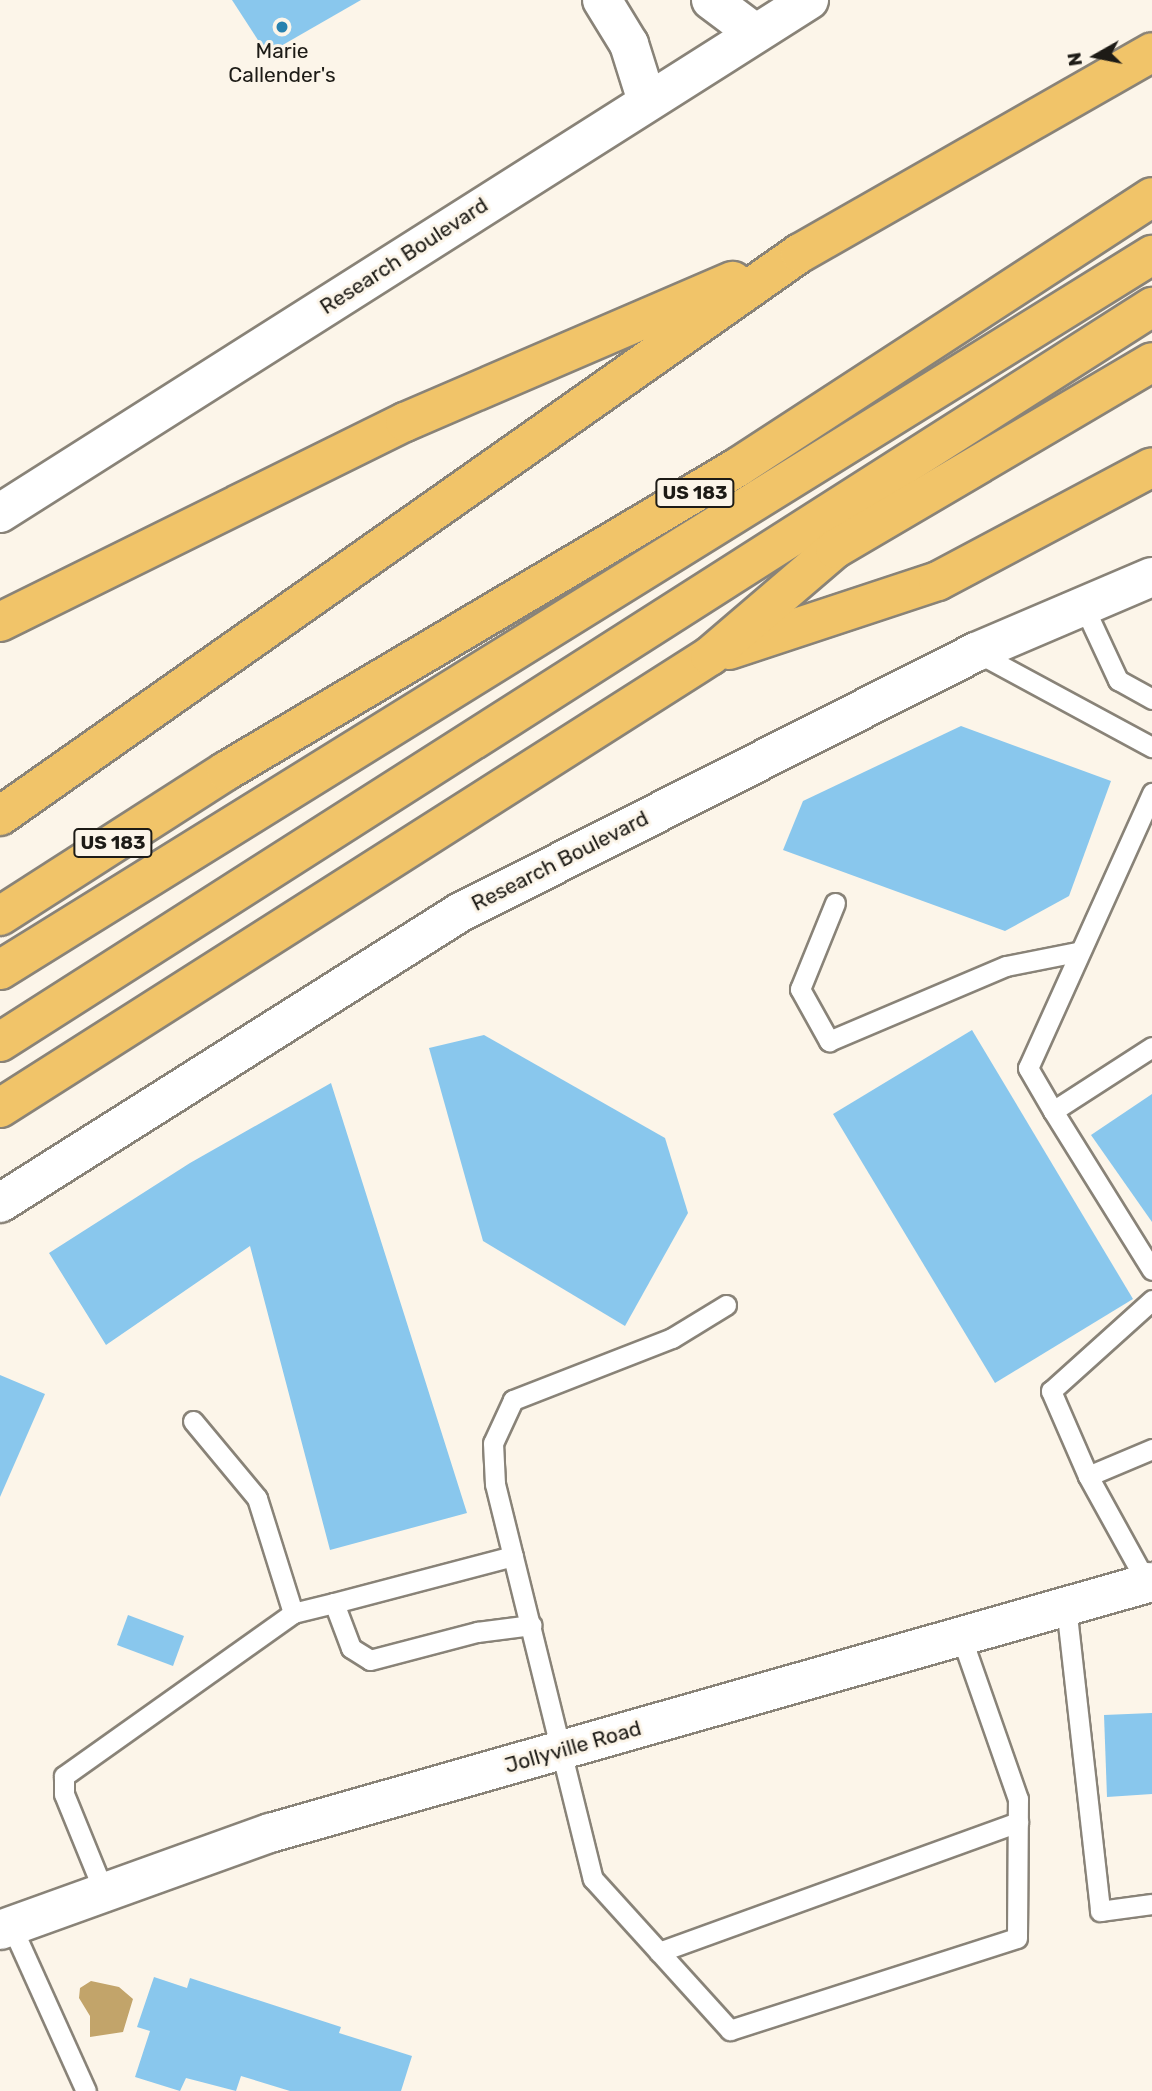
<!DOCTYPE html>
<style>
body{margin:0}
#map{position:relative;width:1152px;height:2091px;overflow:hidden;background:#fcf5e9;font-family:Rubik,sans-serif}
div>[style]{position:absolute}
.water>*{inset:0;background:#c2a46a}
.building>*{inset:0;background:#89c7ed}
.roads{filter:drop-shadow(2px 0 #898378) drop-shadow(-2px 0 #898378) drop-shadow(0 2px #898378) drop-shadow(0 -2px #898378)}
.service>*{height:19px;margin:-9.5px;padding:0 9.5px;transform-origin:9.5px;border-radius:9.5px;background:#fff}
.minor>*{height:38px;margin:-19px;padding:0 19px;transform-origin:19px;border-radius:19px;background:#fff}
.tertiary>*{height:38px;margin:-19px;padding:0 19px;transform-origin:19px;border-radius:19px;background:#fff}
.secondary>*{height:38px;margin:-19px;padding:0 19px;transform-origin:19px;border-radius:19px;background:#fff}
.motorway>*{height:38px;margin:-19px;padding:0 19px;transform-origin:19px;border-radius:19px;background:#f1c469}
.dots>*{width:19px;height:19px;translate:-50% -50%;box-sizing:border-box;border:4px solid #fcf5e9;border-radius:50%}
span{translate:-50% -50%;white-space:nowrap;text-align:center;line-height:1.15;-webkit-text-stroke:6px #fcf5e9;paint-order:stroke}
.shield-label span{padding:2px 5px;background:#fcf5e9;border:2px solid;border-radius:5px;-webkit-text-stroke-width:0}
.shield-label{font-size:19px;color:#1d1b16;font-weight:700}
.poi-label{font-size:21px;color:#1d1b16}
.street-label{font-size:21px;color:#1d1b16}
.north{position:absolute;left:1061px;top:21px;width:70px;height:70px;-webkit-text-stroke:5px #fcf5e9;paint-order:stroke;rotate:261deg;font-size:19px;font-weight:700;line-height:28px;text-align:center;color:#1d1b16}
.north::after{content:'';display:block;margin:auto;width:24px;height:32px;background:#1d1b16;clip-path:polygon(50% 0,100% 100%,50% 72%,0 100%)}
</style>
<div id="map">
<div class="water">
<div style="clip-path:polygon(91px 1981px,119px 1987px,133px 1999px,123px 2032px,90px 2037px,90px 2016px,79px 1998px,80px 1988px)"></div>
</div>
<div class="building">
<div style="clip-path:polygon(232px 0,361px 0,267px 54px)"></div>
<div style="clip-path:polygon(961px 726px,1111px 781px,1069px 896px,1005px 931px,783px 850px,803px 801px)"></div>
<div style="clip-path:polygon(972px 1030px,1133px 1299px,995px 1383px,833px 1114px)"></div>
<div style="clip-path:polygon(484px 1035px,665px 1138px,688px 1213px,625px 1326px,483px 1241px,429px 1048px)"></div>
<div style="clip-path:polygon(331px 1083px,467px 1513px,330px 1550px,250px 1246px,106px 1345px,49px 1253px,190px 1163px)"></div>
<div style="clip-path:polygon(1152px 1094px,1152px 1222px,1091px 1135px)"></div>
<div style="clip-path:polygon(0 1375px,45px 1394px,0 1497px)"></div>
<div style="clip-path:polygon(128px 1615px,184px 1636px,173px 1666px,117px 1645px)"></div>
<div style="clip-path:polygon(1152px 1713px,1152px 1794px,1107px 1797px,1104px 1715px)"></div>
<div style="clip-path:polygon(154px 1977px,187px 1988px,190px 1978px,341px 2027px,339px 2033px,412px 2056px,401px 2091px,290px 2091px,241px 2076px,236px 2091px,186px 2078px,180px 2091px,135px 2077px,150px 2031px,137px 2027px)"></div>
</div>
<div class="roads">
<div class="service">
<div style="left:1084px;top:607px;width:81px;rotate:65deg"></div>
<div style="left:1118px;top:680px;width:39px;rotate:29deg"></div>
<div style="left:976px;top:652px;width:200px;rotate:28.4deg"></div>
<div style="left:835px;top:903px;width:93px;rotate:112.1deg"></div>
<div style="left:800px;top:989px;width:60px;rotate:60.9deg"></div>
<div style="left:829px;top:1041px;width:192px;rotate:-23deg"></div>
<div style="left:1006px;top:966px;width:72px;rotate:-11.2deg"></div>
<div style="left:1152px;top:1047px;width:118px;rotate:147.1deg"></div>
<div style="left:1053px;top:1111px;width:187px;rotate:58.1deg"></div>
<div style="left:1053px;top:1111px;width:50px;rotate:-120.2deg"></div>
<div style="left:1028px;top:1068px;width:302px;rotate:-65.7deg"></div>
<div style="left:726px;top:1305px;width:63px;rotate:148.6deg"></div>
<div style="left:672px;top:1338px;width:171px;rotate:158.7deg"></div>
<div style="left:513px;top:1400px;width:47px;rotate:114.9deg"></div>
<div style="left:493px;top:1443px;width:41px;rotate:87.2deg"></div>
<div style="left:495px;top:1484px;width:407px;rotate:76.1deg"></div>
<div style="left:593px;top:1879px;width:204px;rotate:47.8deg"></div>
<div style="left:730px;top:2030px;width:301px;rotate:-17.8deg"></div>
<div style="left:1017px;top:1938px;width:139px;rotate:-89.6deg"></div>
<div style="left:1018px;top:1799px;width:173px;rotate:-109.3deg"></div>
<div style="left:193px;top:1421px;width:100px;rotate:50.3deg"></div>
<div style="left:257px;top:1498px;width:121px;rotate:72.6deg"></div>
<div style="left:293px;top:1613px;width:42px;rotate:-13.7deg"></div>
<div style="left:334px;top:1603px;width:48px;rotate:69.3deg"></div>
<div style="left:351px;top:1648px;width:22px;rotate:32deg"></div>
<div style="left:370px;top:1660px;width:111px;rotate:-14.7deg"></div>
<div style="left:477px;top:1632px;width:55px;rotate:-7.3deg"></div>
<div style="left:1088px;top:1476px;width:69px;rotate:-22.9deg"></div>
<div style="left:1147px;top:1583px;width:122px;rotate:-118.9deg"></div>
<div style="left:1088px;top:1476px;width:93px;rotate:-113.5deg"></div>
<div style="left:1051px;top:1391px;width:136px;rotate:-42deg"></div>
<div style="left:334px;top:1603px;width:185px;rotate:-14.7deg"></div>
<div style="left:1066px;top:1606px;width:307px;rotate:83.6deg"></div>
<div style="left:1100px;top:1911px;width:52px;rotate:-7.7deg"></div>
<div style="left:104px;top:1892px;width:106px;rotate:-112.2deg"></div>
<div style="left:64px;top:1794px;width:18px;rotate:-90deg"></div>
<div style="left:64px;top:1776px;width:281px;rotate:-35.4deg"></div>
<div style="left:11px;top:1925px;width:182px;rotate:65.7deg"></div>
<div style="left:659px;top:1952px;width:382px;rotate:-19.9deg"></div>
</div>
<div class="minor">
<div style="left:602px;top:0;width:52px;rotate:58.5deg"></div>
<div style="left:629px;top:44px;width:60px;rotate:72.5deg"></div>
<div style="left:711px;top:0;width:55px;rotate:36.9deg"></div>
</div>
<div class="tertiary">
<div style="left:0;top:1930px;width:287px;rotate:-19.8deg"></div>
<div style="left:270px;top:1833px;width:917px;rotate:-15.89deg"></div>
</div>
<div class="secondary">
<div style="left:0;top:513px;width:958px;rotate:-32.38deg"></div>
<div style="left:0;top:1203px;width:543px;rotate:-32.29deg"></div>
<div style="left:459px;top:913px;width:579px;rotate:-26.79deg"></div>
<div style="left:976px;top:652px;width:191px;rotate:-23.1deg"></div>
</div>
<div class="motorway">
<div style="left:0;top:622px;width:452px;rotate:-26.3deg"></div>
<div style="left:405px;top:422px;width:357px;rotate:-23.3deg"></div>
<div style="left:729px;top:650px;width:220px;rotate:-18.3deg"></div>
<div style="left:938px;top:581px;width:242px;rotate:-28deg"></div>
<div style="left:0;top:816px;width:978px;rotate:-35.14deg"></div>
<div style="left:800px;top:253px;width:405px;rotate:-29.7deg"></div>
<div style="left:0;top:916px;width:269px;rotate:-32.7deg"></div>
<div style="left:226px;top:771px;width:595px;rotate:-30.7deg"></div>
<div style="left:738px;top:467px;width:494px;rotate:-33.1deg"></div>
<div style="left:0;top:970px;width:1356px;rotate:-31.83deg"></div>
<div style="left:0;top:1042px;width:1367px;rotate:-32.54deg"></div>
<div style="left:0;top:1108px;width:842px;rotate:-32.48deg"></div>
<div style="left:710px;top:656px;width:165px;rotate:-40.6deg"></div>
<div style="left:835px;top:549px;width:368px;rotate:-30.5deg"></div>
</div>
</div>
<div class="dots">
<div style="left:282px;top:27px;background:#2781af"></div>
</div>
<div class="shield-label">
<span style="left:695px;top:493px">US 183</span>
<span style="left:113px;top:843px">US 183</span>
</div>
<div class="poi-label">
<span style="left:282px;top:63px">Marie<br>Callender's</span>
</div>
<div class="street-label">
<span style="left:404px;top:256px;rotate:-33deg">Research Boulevard</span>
<span style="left:560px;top:861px;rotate:-27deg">Research Boulevard</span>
<span style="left:573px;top:1747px;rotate:-16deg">Jollyville Road</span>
</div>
<div class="north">N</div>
</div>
